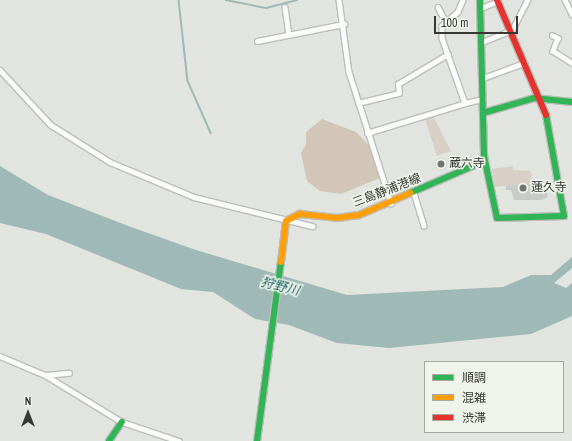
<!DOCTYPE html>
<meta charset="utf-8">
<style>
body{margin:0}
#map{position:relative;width:572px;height:441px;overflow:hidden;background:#e1e4df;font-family:"Archivo Narrow","Noto Sans JP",sans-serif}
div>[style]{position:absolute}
.green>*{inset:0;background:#d8d0c6}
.forest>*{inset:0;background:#d1c6b7}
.water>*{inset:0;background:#9eb9b6}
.stream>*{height:1.5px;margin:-0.75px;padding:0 0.75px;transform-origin:0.75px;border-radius:0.75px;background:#9eb9b6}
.building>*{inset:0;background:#c7cbc7}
.round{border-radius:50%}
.roads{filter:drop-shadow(1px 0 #bbbeba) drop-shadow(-1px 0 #bbbeba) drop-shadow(0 1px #bbbeba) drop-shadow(0 -1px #bbbeba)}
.street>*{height:4.5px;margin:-2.25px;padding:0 2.25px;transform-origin:2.25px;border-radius:2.25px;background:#fafbfa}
.fast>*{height:6px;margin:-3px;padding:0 3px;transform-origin:3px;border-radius:3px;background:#30b455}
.slow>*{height:6px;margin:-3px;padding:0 3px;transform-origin:3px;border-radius:3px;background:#ff9f0a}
.jam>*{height:6px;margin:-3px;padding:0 3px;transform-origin:3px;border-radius:3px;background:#e5322d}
.dots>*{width:11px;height:11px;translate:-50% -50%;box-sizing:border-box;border:2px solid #eff3ea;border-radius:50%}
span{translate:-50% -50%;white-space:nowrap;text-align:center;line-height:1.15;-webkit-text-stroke:3px #eff3ea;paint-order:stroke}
.poi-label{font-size:12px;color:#383936}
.left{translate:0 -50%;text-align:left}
.street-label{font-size:12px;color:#383936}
.water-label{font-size:13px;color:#0b5d5a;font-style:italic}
.legend{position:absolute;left:424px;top:361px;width:140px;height:72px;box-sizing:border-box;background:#eff3ea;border:1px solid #a6a9a2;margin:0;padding:5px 7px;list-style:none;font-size:12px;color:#383936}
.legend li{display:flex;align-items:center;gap:8px;height:20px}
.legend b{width:20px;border:1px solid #a6a9a2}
.north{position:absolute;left:8px;top:393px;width:40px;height:40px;-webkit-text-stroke:3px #eff3ea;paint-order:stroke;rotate:0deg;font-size:11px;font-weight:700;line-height:16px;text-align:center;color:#383936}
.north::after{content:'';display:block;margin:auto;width:14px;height:18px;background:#383936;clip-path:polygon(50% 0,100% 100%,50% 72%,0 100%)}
.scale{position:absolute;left:434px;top:16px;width:84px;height:18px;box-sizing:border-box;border:2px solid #383936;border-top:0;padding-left:5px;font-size:12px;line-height:14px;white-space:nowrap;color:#383936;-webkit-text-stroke:3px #eff3ea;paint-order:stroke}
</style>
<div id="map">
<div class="green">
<div style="clip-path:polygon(433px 116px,451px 151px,437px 156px,425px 119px)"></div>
<div style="clip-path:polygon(513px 166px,513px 170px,531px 171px,532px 183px,495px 187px,492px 169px)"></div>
</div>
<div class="forest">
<div style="clip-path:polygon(322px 119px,356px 132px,371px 147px,380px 178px,341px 194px,320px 191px,307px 181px,301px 153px,306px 144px,306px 132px)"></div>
</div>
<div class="water">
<div style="clip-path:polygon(0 166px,48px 195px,131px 227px,196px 250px,347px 295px,503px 287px,531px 275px,551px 275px,572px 257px,572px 268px,554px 283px,566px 288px,572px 283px,572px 316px,531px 334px,389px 348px,337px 343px,289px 325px,255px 319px,213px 292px,181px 289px,46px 234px,0 223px)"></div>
</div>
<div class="stream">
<div style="left:179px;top:0;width:81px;rotate:83.7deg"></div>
<div style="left:188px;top:81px;width:57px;rotate:66.1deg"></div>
<div style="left:226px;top:0;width:41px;rotate:11.3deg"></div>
<div style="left:266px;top:8px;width:32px;rotate:-14deg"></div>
</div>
<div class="building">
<div class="round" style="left:435px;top:158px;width:12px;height:12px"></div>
<div style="clip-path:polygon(538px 182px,539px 192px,547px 192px,548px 197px,542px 200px,514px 200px,511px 190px,506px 190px,506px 186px)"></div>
</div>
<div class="roads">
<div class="street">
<div style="left:339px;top:0;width:73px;rotate:82.1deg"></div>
<div style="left:349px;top:72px;width:138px;rotate:72.2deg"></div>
<div style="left:463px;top:0;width:13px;rotate:113deg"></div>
<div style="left:458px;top:12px;width:21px;rotate:139deg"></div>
<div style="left:442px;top:26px;width:12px;rotate:90deg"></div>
<div style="left:442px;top:38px;width:69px;rotate:70.5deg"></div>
<div style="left:465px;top:103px;width:18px;rotate:-13deg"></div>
<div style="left:565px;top:0;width:16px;rotate:63deg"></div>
<div style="left:285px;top:7px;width:28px;rotate:82deg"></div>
<div style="left:438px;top:7px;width:17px;rotate:62deg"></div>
<div style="left:481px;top:8px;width:18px;rotate:-22deg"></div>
<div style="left:552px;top:35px;width:7px;rotate:27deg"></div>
<div style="left:558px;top:38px;width:14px;rotate:111deg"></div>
<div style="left:553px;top:51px;width:22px;rotate:32deg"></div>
<div style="left:257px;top:41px;width:89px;rotate:-11.1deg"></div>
<div style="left:482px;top:42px;width:32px;rotate:-22deg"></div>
<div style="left:512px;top:30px;width:34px;rotate:-63deg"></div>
<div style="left:0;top:70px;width:75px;rotate:47.2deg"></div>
<div style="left:51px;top:125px;width:70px;rotate:32.1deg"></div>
<div style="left:110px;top:162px;width:91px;rotate:22.6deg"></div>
<div style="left:194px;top:197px;width:122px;rotate:13.8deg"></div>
<div style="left:483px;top:78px;width:44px;rotate:-20.1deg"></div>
<div style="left:358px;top:103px;width:42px;rotate:-13.7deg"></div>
<div style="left:399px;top:93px;width:9px;rotate:-96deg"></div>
<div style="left:398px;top:84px;width:58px;rotate:-31deg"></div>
<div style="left:367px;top:133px;width:102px;rotate:-17deg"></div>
<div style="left:414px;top:193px;width:34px;rotate:73deg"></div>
<div style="left:0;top:356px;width:49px;rotate:22.9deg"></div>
<div style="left:45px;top:375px;width:90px;rotate:31.4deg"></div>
<div style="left:122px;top:422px;width:60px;rotate:18.4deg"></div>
<div style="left:45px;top:375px;width:24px;rotate:-5deg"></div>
</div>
<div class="fast">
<div style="left:483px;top:113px;width:53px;rotate:-16.4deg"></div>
<div style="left:534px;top:98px;width:38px;rotate:6deg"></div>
<div style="left:484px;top:156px;width:63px;rotate:78.2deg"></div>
<div style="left:497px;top:218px;width:67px;rotate:-1.7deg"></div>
<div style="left:564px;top:216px;width:103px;rotate:-100.1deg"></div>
<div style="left:410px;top:193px;width:76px;rotate:-23.2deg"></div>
<div style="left:480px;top:163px;width:9px;rotate:-63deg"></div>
<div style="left:484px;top:155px;width:155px;rotate:-91.5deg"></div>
<div style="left:109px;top:441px;width:23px;rotate:-56deg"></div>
<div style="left:257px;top:441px;width:181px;rotate:-82.4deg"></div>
</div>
<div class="slow">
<div style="left:281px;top:262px;width:41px;rotate:-83deg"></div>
<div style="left:286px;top:221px;width:16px;rotate:-27deg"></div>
<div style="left:300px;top:214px;width:37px;rotate:6deg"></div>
<div style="left:337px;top:218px;width:22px;rotate:-8deg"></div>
<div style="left:359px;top:215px;width:56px;rotate:-23.3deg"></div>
</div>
<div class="jam">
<div style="left:497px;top:0;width:125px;rotate:66.9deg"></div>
</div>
</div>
<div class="dots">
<div style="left:441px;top:164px;background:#737571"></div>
<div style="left:523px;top:188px;background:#737571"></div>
</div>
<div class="poi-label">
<span class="left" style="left:449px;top:164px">蔵六寺</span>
<span class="left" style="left:531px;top:188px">蓮久寺</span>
</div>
<div class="street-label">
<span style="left:387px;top:191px;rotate:-21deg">三島静浦港線</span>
</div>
<div class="water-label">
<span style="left:280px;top:287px;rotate:14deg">狩野川</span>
</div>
<ul class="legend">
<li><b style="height:5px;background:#30b455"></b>順調</li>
<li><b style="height:5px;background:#ff9f0a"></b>混雑</li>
<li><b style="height:5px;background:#e5322d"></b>渋滞</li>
</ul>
<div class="north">N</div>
<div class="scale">100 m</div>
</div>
